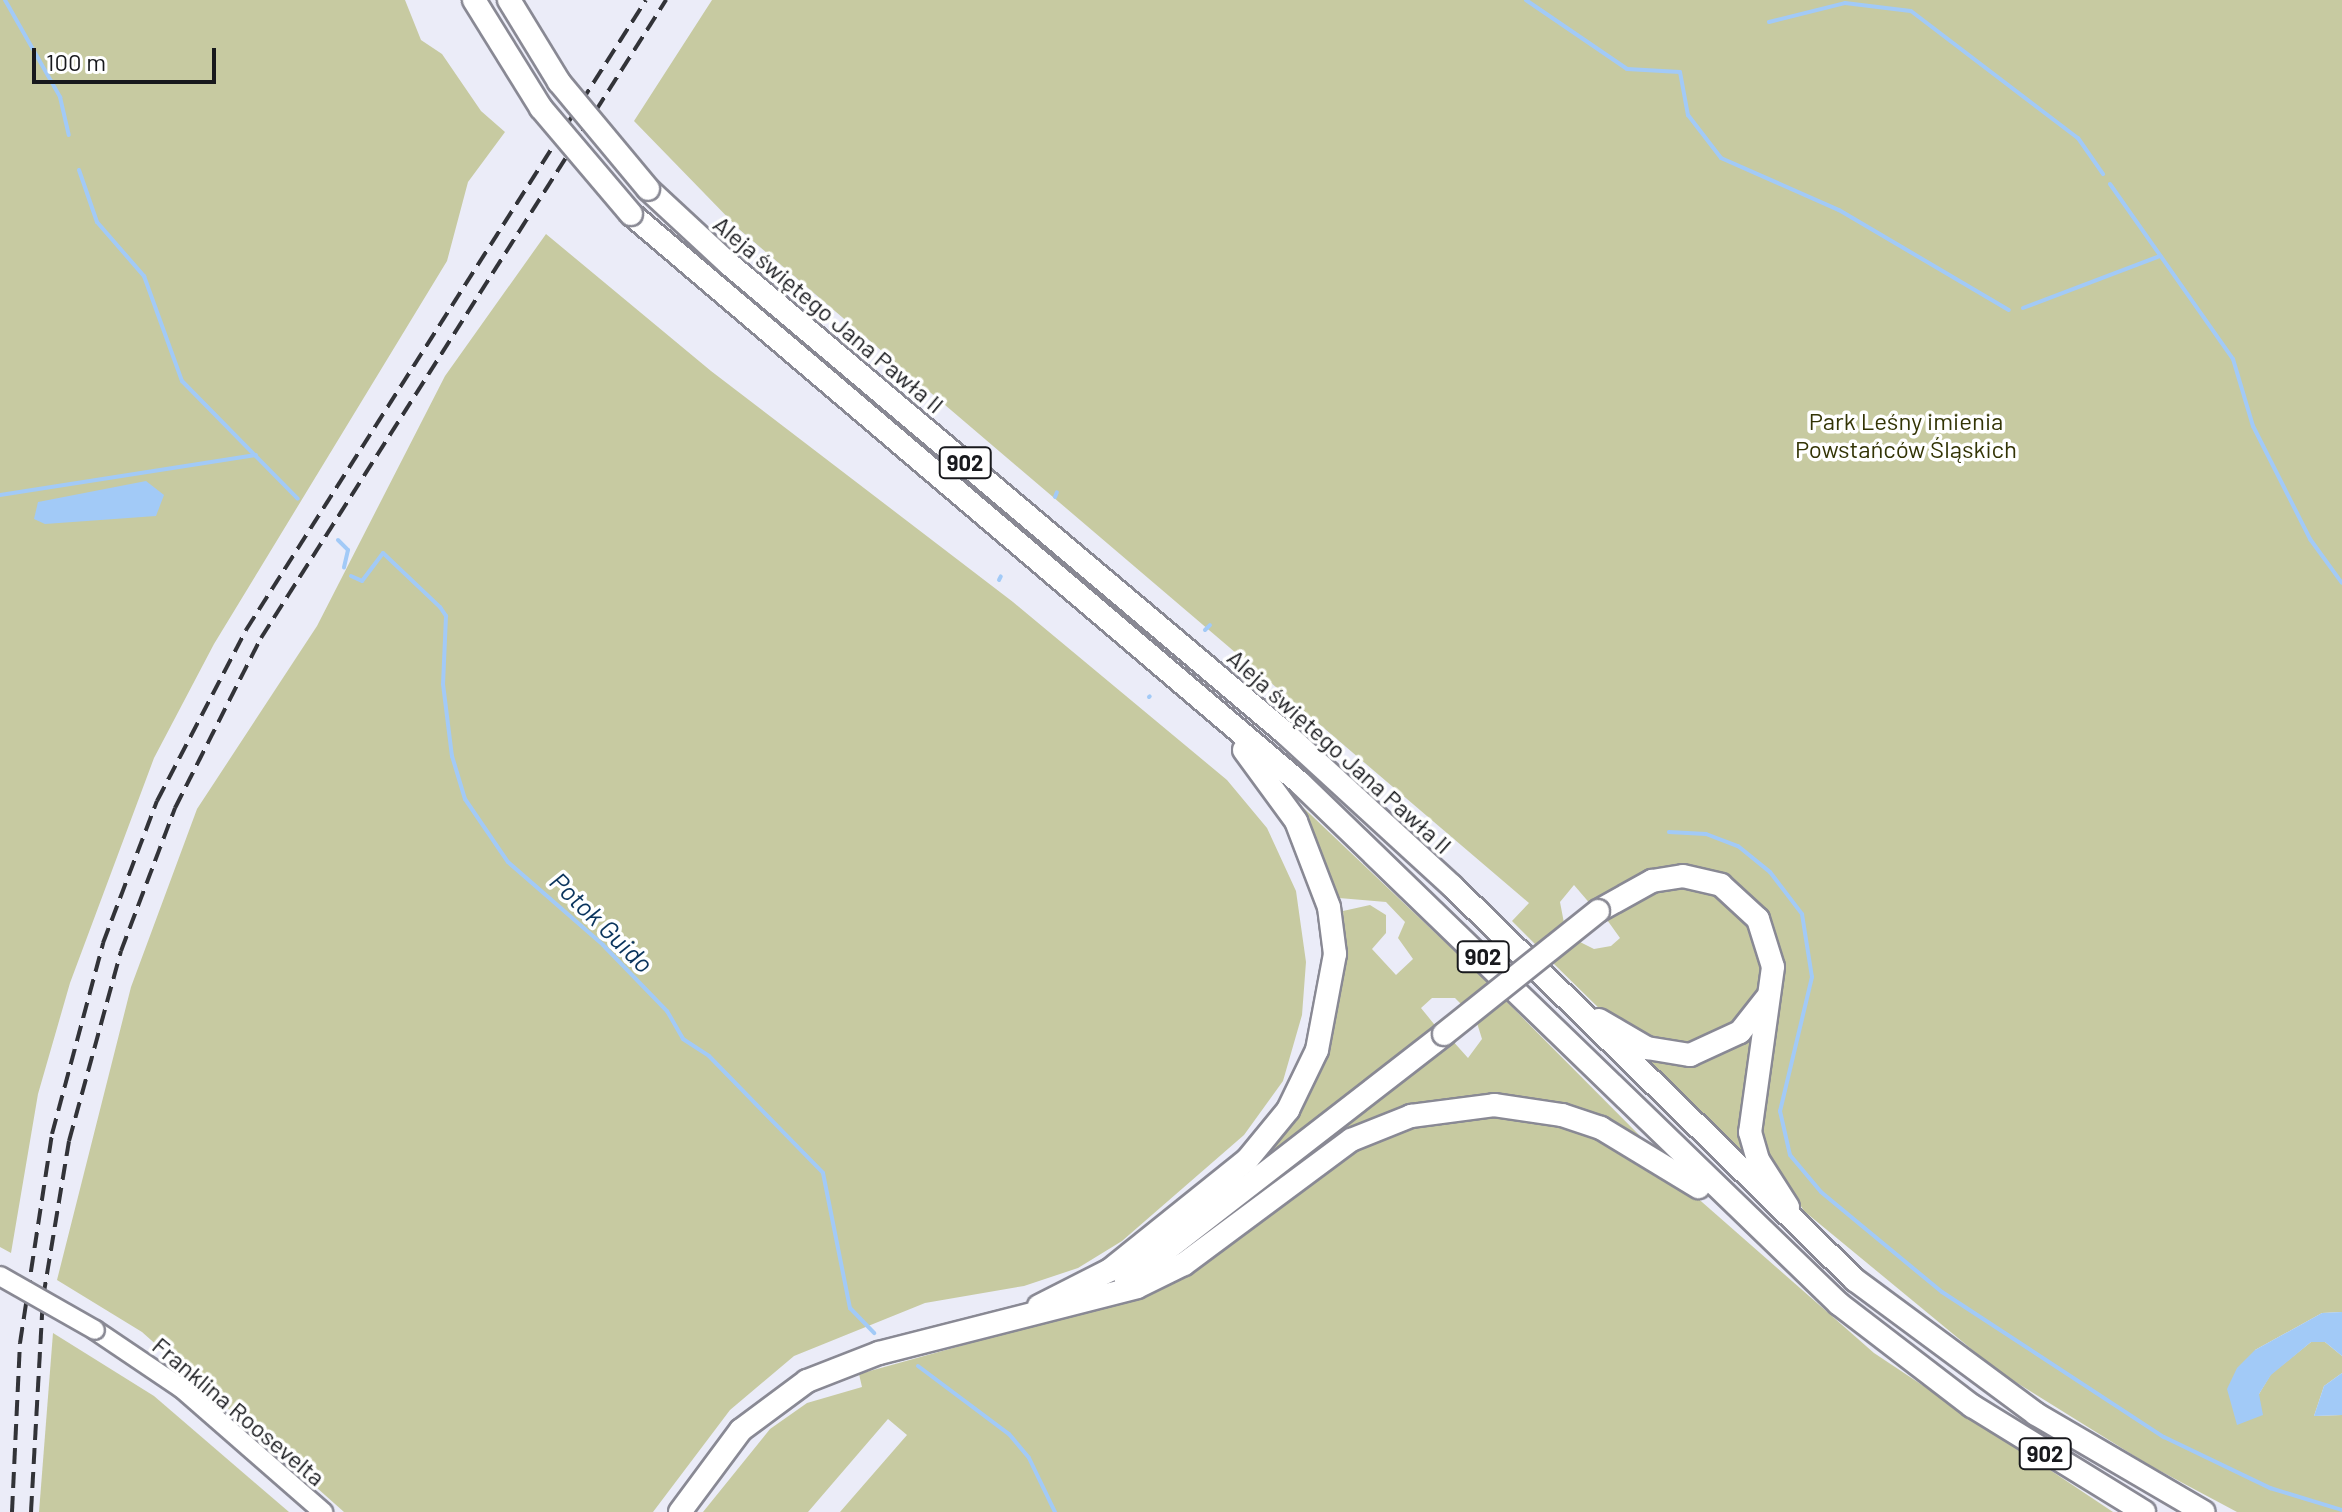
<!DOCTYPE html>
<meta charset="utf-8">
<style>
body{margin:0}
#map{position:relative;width:2342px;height:1512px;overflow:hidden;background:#ebecf8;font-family:Barlow,sans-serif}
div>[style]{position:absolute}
.green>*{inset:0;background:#c7caa1}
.water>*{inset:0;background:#a2caf7}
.stream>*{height:4px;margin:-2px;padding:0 2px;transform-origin:2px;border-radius:2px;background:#a2caf7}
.roads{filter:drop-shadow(2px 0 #898994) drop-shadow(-2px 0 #898994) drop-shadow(0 2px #898994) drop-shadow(0 -2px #898994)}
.secondary>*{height:18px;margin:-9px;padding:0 9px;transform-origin:9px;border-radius:9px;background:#fff}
.primary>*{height:22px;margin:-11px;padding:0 11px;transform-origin:11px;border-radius:11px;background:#fff}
.rail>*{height:4px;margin-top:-2px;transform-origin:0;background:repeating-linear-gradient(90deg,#323338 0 16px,transparent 0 24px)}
.bridges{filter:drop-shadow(2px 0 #898994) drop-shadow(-2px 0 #898994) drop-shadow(0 2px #898994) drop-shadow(0 -2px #898994)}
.secondary-bridge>*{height:18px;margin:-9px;padding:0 9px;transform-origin:9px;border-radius:9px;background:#fff}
.primary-bridge>*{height:22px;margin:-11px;padding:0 11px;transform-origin:11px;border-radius:11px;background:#fff}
span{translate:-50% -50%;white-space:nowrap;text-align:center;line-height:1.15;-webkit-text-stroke:7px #fff;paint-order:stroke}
.shield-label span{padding:2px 6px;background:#fff;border:2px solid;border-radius:6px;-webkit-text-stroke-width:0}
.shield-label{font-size:22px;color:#18191d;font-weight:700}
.street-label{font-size:24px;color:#18191d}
.park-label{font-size:24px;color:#333405}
.water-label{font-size:26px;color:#0a345d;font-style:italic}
.scale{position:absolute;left:32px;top:48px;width:184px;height:36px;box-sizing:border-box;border:4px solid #18191d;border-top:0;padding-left:10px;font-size:24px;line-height:28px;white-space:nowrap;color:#18191d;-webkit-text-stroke:6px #fff;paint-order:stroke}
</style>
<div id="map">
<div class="green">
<div style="clip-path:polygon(0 0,405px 0,421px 40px,442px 54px,481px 111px,505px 132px,468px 182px,447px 261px,214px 644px,154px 758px,70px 983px,38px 1094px,11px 1253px,0 1247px)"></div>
<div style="clip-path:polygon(712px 0,2342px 0,2342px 1312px,2322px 1313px,2255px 1350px,2259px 1394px,2271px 1374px,2311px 1342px,2325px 1342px,2342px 1356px,2342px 1373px,2324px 1386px,2314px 1416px,2342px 1415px,2342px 1512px,2237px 1512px,2149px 1465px,1998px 1371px,1804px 1211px,1760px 1141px,1782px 964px,1770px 921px,1748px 892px,1724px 876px,1685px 867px,1638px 876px,1592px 906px,1574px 885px,1560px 902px,1564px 923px,1536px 945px,1512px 921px,1529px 903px,740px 230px,634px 121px)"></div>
<div style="clip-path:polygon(546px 234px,711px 371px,1013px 602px,1227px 780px,1267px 828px,1296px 891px,1306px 962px,1302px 1015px,1283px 1081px,1244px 1135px,1122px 1241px,1078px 1268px,1024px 1286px,925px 1303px,794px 1356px,730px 1410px,653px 1512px,344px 1512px,142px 1332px,57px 1280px,131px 987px,197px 809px,317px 626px,445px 376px)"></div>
<div style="clip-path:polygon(1290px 795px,1489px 984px,1462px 1005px,1455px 998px,1432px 998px,1421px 1008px,1438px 1029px,1271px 1161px,1264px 1153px,1281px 1132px,1345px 948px,1343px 911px,1370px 905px,1386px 915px,1386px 933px,1372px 949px,1396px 975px,1413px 959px,1398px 938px,1405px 922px,1386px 902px,1339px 898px)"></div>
<div style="clip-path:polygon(1664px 887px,1694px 887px,1724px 898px,1748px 921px,1763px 960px,1757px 996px,1742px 1019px,1709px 1043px,1669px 1047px,1609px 1018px,1553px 963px,1580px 942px,1594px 949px,1611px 946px,1620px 938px,1605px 917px)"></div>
<div style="clip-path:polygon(1506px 1001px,1650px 1146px,1539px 1103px,1348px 1135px,1341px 1126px,1451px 1039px,1468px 1058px,1482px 1039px,1477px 1023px)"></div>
<div style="clip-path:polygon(1759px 1025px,1742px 1111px,1750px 1163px,1644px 1057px,1701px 1060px,1730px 1049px)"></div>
<div style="clip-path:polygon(1494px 1112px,1593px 1132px,1686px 1188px,1874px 1353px,2113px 1512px,840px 1512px,907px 1435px,888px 1419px,808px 1512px,703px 1512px,770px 1429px,807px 1403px,862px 1387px,859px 1374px,1116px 1303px,1329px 1162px,1405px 1125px)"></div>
<div style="clip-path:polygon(53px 1333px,154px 1396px,289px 1512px,39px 1512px)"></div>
</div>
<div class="water">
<div style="clip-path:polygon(146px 481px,164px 495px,156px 516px,45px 524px,34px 519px,38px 502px)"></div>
<div style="clip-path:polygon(2342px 1312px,2342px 1356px,2325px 1342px,2311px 1342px,2271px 1375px,2259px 1394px,2263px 1415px,2237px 1425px,2227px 1389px,2237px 1368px,2255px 1350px,2322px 1313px)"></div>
<div style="clip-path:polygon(2342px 1373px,2342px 1415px,2314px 1416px,2324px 1386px)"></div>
</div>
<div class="stream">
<div style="left:5px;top:0;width:112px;rotate:60.4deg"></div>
<div style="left:60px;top:97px;width:39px;rotate:77deg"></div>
<div style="left:1526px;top:0;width:122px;rotate:34.3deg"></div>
<div style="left:1627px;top:69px;width:53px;rotate:3.2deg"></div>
<div style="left:1680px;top:72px;width:44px;rotate:79.5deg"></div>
<div style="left:1688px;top:115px;width:54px;rotate:52.5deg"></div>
<div style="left:1721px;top:158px;width:129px;rotate:23.8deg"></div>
<div style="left:1839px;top:210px;width:197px;rotate:30.5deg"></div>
<div style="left:1769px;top:22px;width:78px;rotate:-14deg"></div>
<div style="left:1845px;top:3px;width:66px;rotate:6.9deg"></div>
<div style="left:1911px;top:11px;width:210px;rotate:37.3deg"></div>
<div style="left:2078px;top:138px;width:44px;rotate:55.2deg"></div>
<div style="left:79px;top:170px;width:55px;rotate:70.9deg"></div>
<div style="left:97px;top:222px;width:72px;rotate:49deg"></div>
<div style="left:144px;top:276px;width:112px;rotate:70.1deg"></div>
<div style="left:182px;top:381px;width:165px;rotate:45.5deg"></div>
<div style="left:2110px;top:184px;width:214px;rotate:54.9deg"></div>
<div style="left:2233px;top:359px;width:70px;rotate:73.4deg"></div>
<div style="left:2253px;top:426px;width:127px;rotate:63.2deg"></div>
<div style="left:2310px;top:539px;width:54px;rotate:54deg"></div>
<div style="left:2023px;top:308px;width:147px;rotate:-20.8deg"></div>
<div style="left:0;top:495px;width:259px;rotate:-8.9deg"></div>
<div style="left:1055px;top:497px;width:5px;rotate:-68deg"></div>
<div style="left:338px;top:540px;width:14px;rotate:45deg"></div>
<div style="left:348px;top:550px;width:18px;rotate:103deg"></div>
<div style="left:351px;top:576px;width:12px;rotate:24deg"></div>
<div style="left:362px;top:581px;width:35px;rotate:-53deg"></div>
<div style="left:383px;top:553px;width:79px;rotate:43.5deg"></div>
<div style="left:440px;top:607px;width:11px;rotate:56deg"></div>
<div style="left:446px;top:616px;width:68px;rotate:92.5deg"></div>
<div style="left:443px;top:684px;width:73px;rotate:82.9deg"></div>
<div style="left:452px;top:756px;width:45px;rotate:73.2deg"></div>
<div style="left:465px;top:799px;width:76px;rotate:55.7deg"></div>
<div style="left:508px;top:862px;width:126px;rotate:41.1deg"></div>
<div style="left:603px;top:945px;width:92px;rotate:45.9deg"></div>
<div style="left:667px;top:1011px;width:32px;rotate:60deg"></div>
<div style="left:683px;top:1039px;width:31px;rotate:33deg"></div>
<div style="left:709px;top:1056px;width:163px;rotate:45.7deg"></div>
<div style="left:823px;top:1173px;width:138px;rotate:78.7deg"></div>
<div style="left:850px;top:1308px;width:35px;rotate:46deg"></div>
<div style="left:999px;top:580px;width:4px;rotate:-63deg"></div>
<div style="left:1205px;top:630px;width:7px;rotate:-45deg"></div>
<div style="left:1149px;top:697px;width:1px;rotate:-45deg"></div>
<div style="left:1669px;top:832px;width:37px;rotate:3deg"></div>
<div style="left:1706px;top:834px;width:34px;rotate:21deg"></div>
<div style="left:1738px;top:846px;width:41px;rotate:39.1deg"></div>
<div style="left:1770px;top:872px;width:53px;rotate:52.7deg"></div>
<div style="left:1802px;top:914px;width:64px;rotate:81deg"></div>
<div style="left:1812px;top:977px;width:138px;rotate:103.4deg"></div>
<div style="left:1780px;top:1111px;width:45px;rotate:77.2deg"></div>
<div style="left:1790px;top:1155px;width:48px;rotate:50deg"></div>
<div style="left:1821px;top:1192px;width:157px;rotate:39.6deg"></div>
<div style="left:1942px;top:1292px;width:265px;rotate:33.2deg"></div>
<div style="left:2164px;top:1437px;width:118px;rotate:25.7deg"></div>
<div style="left:2270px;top:1488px;width:75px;rotate:17deg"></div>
<div style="left:918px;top:1366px;width:114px;rotate:36.8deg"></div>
<div style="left:1009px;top:1434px;width:31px;rotate:50deg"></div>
<div style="left:1029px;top:1458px;width:60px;rotate:64.3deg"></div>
</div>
<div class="roads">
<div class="secondary">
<div style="left:95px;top:1330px;width:104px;rotate:34deg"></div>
<div style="left:181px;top:1388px;width:189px;rotate:41.1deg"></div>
</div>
<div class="primary">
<div style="left:648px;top:189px;width:110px;rotate:42.8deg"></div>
<div style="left:729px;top:264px;width:727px;rotate:40.15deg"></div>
<div style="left:1285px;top:733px;width:226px;rotate:42.5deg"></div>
<div style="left:1452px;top:886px;width:564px;rotate:44.35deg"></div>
<div style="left:1855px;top:1280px;width:225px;rotate:36.5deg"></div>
<div style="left:2036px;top:1414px;width:194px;rotate:30.3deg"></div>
<div style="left:631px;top:214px;width:878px;rotate:40.38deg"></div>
<div style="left:1300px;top:783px;width:750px;rotate:44.03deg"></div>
<div style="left:1839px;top:1304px;width:168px;rotate:37.5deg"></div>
<div style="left:1972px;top:1406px;width:202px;rotate:31.6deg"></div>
<div style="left:1598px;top:911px;width:62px;rotate:-29.1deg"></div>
<div style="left:1652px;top:881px;width:31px;rotate:-9deg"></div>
<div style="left:1683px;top:876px;width:39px;rotate:13deg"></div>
<div style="left:1721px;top:885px;width:50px;rotate:42.6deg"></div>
<div style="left:1758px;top:919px;width:50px;rotate:72.6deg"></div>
<div style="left:1773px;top:967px;width:167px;rotate:97.9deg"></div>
<div style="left:1750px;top:1132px;width:29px;rotate:74deg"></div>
<div style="left:1758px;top:1160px;width:56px;rotate:57.4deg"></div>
<div style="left:1599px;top:1020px;width:56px;rotate:30.3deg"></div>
<div style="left:1647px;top:1048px;width:44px;rotate:9.2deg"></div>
<div style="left:1690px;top:1055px;width:55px;rotate:-24.7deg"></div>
<div style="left:1740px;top:1032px;width:42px;rotate:-51.8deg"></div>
<div style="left:1126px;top:1281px;width:403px;rotate:-37.8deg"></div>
<div style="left:1039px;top:1306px;width:80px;rotate:-26.9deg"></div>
<div style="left:1110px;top:1270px;width:176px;rotate:-38.8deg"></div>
<div style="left:1247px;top:1160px;width:65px;rotate:-50.6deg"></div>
<div style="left:1288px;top:1110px;width:67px;rotate:-64.2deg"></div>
<div style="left:1317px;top:1050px;width:98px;rotate:-79.4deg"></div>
<div style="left:1335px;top:954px;width:47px;rotate:-97.3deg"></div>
<div style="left:1329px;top:907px;width:92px;rotate:-111deg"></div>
<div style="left:1296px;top:821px;width:88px;rotate:-126.2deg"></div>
<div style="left:680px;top:1512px;width:102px;rotate:-53.4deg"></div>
<div style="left:741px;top:1430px;width:82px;rotate:-36.6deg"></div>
<div style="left:807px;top:1381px;width:77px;rotate:-21.3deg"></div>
<div style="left:879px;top:1353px;width:266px;rotate:-14.3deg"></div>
<div style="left:1137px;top:1287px;width:52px;rotate:-26.1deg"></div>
<div style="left:1184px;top:1264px;width:208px;rotate:-36.6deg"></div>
<div style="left:1351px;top:1140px;width:65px;rotate:-21.8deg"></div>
<div style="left:1411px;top:1116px;width:84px;rotate:-7.5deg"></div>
<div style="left:1494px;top:1105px;width:69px;rotate:8.4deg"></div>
<div style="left:1562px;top:1115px;width:41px;rotate:18.4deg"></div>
<div style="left:1601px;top:1128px;width:114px;rotate:31.3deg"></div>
</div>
</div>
<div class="rail">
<div style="left:12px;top:1512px;width:169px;rotate:-87.3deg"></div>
<div style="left:20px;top:1343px;width:211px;rotate:-81.3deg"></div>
<div style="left:52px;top:1134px;width:198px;rotate:-75deg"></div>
<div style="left:103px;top:943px;width:152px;rotate:-69.2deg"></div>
<div style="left:157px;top:801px;width:193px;rotate:-62.5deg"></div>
<div style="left:246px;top:630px;width:746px;rotate:-57.59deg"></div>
<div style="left:31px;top:1512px;width:214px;rotate:-86.8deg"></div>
<div style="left:43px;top:1298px;width:159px;rotate:-80.6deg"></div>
<div style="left:69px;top:1141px;width:197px;rotate:-74.7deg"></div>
<div style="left:121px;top:951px;width:153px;rotate:-69.3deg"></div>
<div style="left:175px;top:808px;width:191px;rotate:-63.2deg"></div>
<div style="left:261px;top:638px;width:756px;rotate:-57.59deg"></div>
</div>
<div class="bridges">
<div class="secondary-bridge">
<div style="left:0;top:1276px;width:109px;rotate:29.6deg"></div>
</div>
<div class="primary-bridge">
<div style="left:474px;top:0;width:127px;rotate:58.2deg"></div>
<div style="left:541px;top:108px;width:139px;rotate:49.7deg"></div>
<div style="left:509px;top:0;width:96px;rotate:58.6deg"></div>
<div style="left:559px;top:82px;width:139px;rotate:50.2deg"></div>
<div style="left:1444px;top:1034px;width:197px;rotate:-38.6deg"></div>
</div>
</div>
<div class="shield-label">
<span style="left:965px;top:463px">902</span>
<span style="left:1483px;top:957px">902</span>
<span style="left:2045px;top:1454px">902</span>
</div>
<div class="street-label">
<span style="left:829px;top:314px;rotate:40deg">Aleja świętego Jana Pawła II</span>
<span style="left:1340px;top:751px;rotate:42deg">Aleja świętego Jana Pawła II</span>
<span style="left:239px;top:1411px;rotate:40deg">Franklina Roosevelta</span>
</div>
<div class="park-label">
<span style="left:1906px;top:435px">Park Leśny imienia<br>Powstańców Śląskich</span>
</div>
<div class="water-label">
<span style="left:602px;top:922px;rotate:44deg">Potok Guido</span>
</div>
<div class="scale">100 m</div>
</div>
